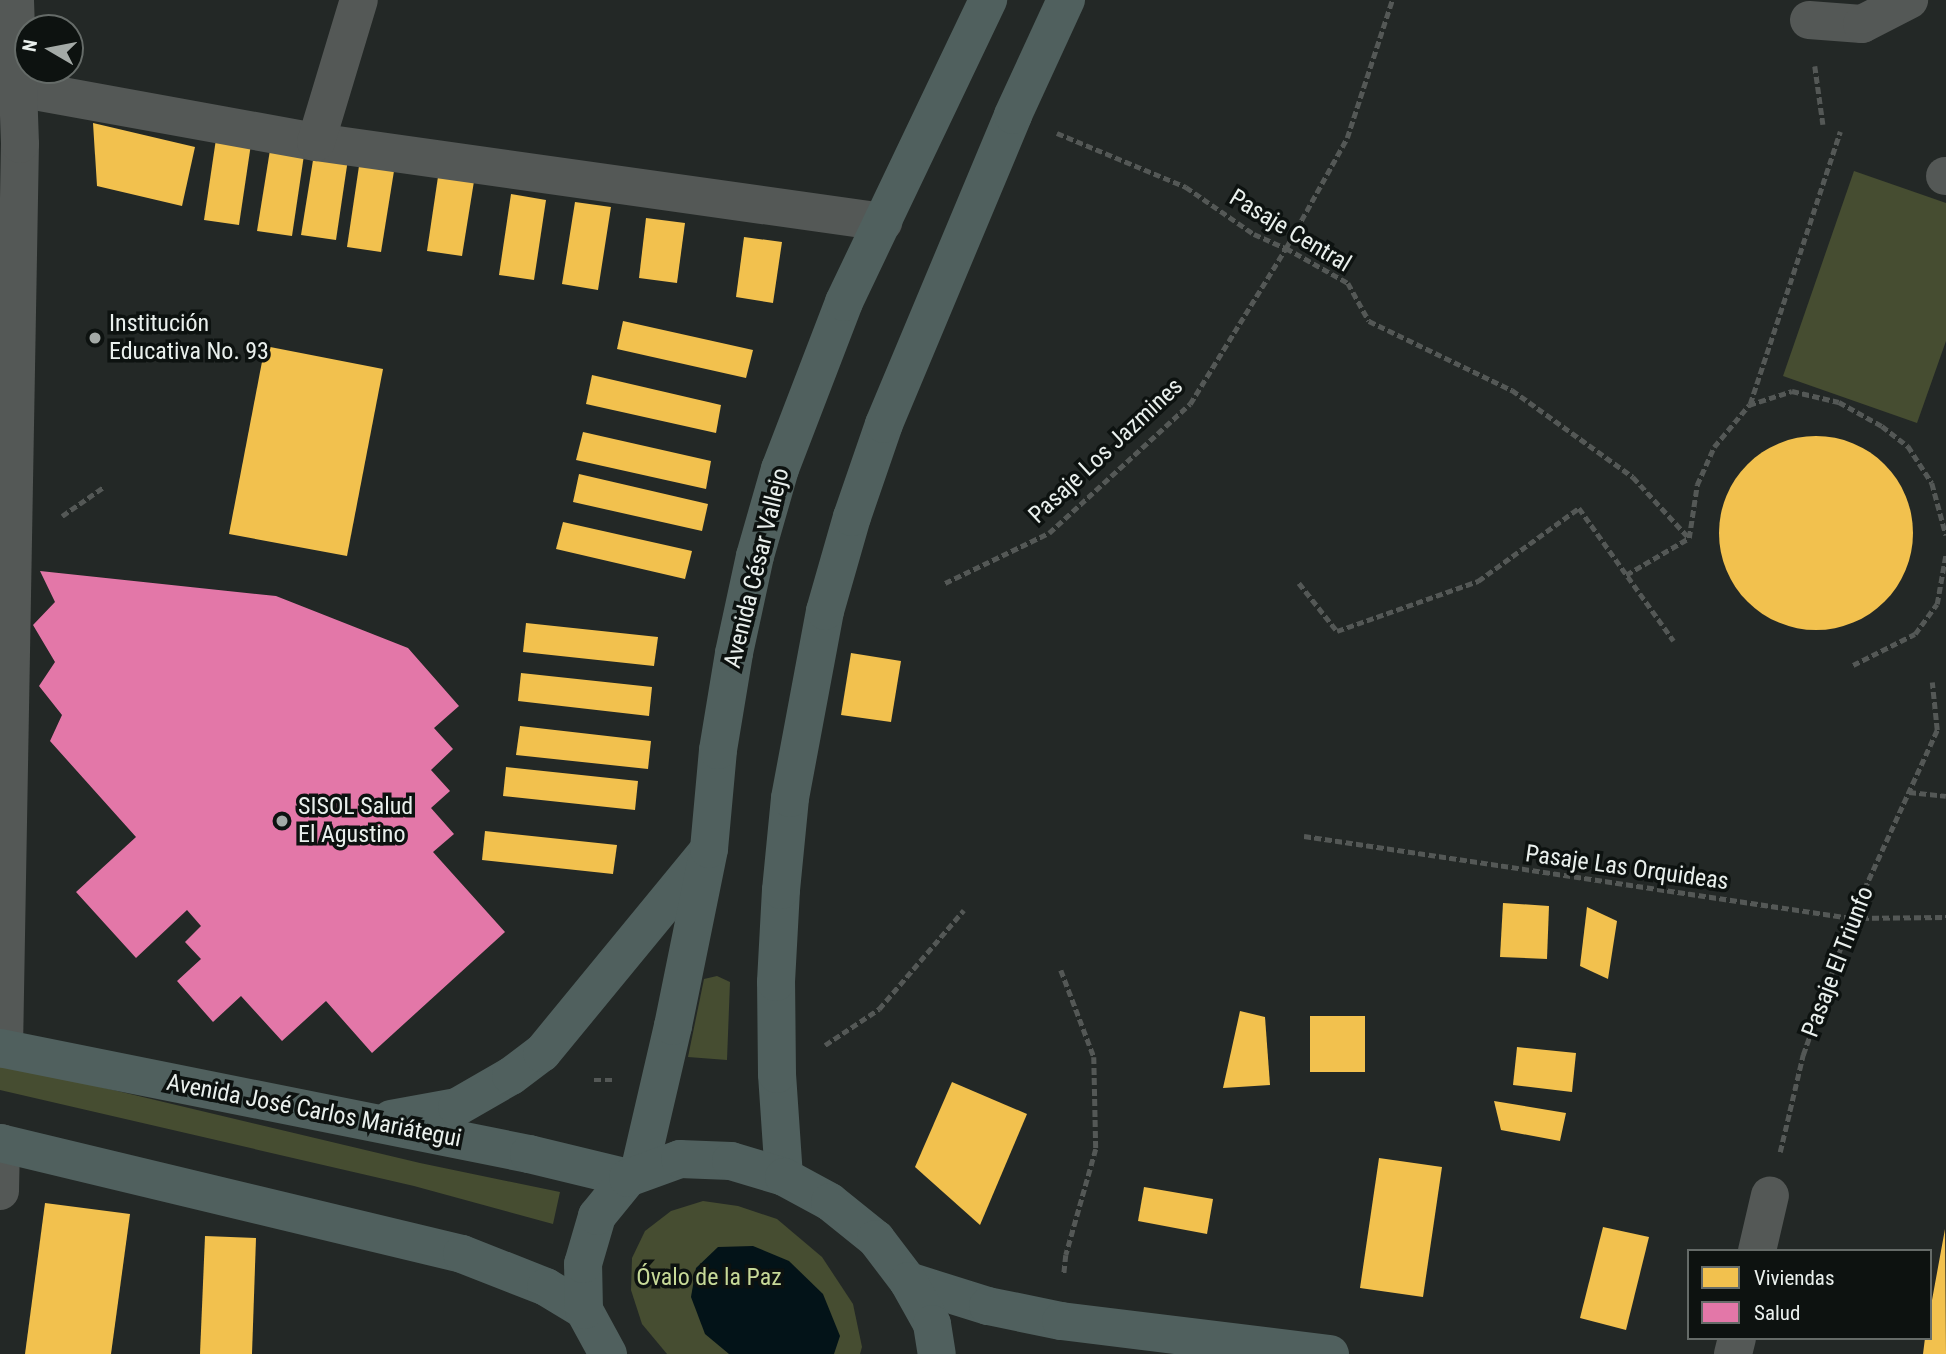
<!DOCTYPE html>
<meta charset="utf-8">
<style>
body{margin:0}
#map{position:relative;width:1946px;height:1354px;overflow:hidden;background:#232826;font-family:"Roboto Condensed",sans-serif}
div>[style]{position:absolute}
.green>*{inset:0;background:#464d31}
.water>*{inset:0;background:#031318}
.homes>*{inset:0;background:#f2c14e}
.round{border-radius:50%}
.health>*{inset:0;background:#e377a8}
.path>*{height:4.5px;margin-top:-2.25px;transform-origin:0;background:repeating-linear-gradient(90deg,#545856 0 7px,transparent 0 10.5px)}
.pedestrian>*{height:38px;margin:-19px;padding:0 19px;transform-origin:19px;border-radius:19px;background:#545856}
.minor>*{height:38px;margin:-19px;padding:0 19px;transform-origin:19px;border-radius:19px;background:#545856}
.primary>*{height:38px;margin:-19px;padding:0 19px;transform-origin:19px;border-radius:19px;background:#50605e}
.dots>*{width:19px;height:19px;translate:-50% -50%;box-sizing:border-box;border:4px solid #0d1210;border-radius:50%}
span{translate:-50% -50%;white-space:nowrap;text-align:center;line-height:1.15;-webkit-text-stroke:7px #0d1210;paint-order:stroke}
.street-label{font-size:24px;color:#eaf0ed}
.poi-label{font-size:24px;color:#eaf0ed}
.left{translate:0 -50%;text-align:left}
.park-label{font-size:24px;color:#c7d998}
.legend{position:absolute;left:1687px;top:1249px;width:245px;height:91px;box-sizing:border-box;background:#0d1210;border:2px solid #656b68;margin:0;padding:9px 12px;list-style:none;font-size:21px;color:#eaf0ed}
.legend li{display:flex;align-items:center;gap:14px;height:35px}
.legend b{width:35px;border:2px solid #656b68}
.north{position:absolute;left:14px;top:14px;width:70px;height:70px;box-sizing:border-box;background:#0d1210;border:2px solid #656b68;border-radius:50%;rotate:280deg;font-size:19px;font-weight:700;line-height:28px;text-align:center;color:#eaf0ed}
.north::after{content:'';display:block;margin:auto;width:24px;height:32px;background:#a4aaa7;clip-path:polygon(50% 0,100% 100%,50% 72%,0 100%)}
</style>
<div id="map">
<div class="green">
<div style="clip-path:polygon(1854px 171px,1946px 203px,1946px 341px,1917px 423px,1783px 376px)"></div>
<div style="clip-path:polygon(717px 976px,730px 982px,727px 1060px,688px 1057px,704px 979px)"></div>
<div style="clip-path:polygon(0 1063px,420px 1163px,560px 1192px,553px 1224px,414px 1186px,0 1090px)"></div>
<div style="clip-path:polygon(703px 1201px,738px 1206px,777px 1219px,822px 1257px,853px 1304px,862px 1347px,860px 1354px,667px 1354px,642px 1324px,631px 1290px,632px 1258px,645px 1231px,671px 1211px)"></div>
</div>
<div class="water">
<div style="clip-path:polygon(753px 1246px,789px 1261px,823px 1294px,840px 1336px,834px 1354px,729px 1354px,705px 1334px,691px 1297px,696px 1268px,718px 1247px)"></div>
</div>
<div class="homes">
<div style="clip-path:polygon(93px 123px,195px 147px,182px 206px,97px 186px)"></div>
<div style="clip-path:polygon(216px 139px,251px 144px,239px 225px,204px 220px)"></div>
<div style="clip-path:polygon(270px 150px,304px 155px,292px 236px,257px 231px)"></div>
<div style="clip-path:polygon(314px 154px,348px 159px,336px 240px,301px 235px)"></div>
<div style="clip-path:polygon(359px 166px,394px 171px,381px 252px,347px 247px)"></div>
<div style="clip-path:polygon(439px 170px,475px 175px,462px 256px,427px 251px)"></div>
<div style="clip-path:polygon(511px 194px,546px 200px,534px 280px,499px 275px)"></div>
<div style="clip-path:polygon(575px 202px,611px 207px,598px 290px,562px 284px)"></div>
<div style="clip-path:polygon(646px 218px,685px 223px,677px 283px,639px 278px)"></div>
<div style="clip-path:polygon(744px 237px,782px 242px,773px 303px,736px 297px)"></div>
<div style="clip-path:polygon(623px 321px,753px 350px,746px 378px,617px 349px)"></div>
<div style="clip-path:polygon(265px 346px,383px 369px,347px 556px,229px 534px)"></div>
<div style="clip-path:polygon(592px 375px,721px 405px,716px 433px,586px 404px)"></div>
<div style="clip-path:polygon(583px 432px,711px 461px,706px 489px,576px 460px)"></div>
<div class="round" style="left:1719px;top:436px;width:194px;height:194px"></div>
<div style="clip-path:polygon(579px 474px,708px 504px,702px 531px,573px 502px)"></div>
<div style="clip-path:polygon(563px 522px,692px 551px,685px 579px,556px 549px)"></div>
<div style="clip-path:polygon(526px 623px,658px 637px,654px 666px,523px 652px)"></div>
<div style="clip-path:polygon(851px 653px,901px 661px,891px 722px,841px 715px)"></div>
<div style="clip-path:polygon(521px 673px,652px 687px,649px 716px,518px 701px)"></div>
<div style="clip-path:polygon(520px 726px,651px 741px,648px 769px,516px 755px)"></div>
<div style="clip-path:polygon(506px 767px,638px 781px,635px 810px,503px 796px)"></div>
<div style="clip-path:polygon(485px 831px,617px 845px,613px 874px,482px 860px)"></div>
<div style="clip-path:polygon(1503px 903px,1549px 906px,1547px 959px,1500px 957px)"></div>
<div style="clip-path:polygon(1587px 907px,1617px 921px,1608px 979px,1580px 966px)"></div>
<div style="clip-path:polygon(1240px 1011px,1265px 1017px,1270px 1085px,1223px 1088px)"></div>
<div style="clip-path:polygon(1310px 1016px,1365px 1016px,1365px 1072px,1310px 1072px)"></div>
<div style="clip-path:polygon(1517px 1047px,1576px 1053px,1572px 1092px,1513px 1085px)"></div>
<div style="clip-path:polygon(952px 1082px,1027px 1114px,980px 1225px,915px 1167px)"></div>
<div style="clip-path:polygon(1494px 1101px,1566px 1113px,1560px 1141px,1501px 1130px)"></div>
<div style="clip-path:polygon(1379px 1158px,1442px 1167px,1423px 1297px,1360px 1288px)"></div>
<div style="clip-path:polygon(1144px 1187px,1213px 1199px,1207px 1234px,1138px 1221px)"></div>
<div style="clip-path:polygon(45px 1203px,130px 1214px,111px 1354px,25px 1354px)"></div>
<div style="clip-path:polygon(1603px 1227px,1649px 1237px,1626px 1330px,1580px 1318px)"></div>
<div style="clip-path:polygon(1945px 1229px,1946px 1354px,1923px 1354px,1925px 1338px,1930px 1338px,1930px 1311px)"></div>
<div style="clip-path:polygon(205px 1236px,256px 1238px,252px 1354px,200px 1354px)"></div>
</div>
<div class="health">
<div style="clip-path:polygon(40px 571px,276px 596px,408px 648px,459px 706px,434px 728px,453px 749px,431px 770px,450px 791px,431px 808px,454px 834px,433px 852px,505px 932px,372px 1053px,326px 1001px,282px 1041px,241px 996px,213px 1022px,177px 981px,201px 959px,185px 942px,201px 926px,187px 910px,136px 958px,76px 892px,136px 837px,50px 741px,62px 715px,39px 686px,55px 662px,33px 625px,55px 602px)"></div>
</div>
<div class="path">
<div style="left:1815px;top:66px;width:59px;rotate:82.1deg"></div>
<div style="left:1057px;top:133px;width:140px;rotate:22.7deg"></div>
<div style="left:1186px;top:187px;width:83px;rotate:34.7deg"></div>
<div style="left:1254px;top:234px;width:35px;rotate:24deg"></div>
<div style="left:1286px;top:248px;width:71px;rotate:29.4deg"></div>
<div style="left:1348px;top:283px;width:43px;rotate:61.1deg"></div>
<div style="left:1369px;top:321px;width:159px;rotate:25.8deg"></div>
<div style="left:1512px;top:390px;width:149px;rotate:35.7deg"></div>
<div style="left:1633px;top:477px;width:83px;rotate:47.4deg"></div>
<div style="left:1750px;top:404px;width:287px;rotate:-71.7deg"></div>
<div style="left:62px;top:516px;width:52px;rotate:-34.9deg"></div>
<div style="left:1626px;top:575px;width:73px;rotate:-30.4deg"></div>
<div style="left:1689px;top:538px;width:54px;rotate:-81.4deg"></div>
<div style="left:1697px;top:485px;width:42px;rotate:-65.9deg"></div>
<div style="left:1714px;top:447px;width:55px;rotate:-50.2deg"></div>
<div style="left:1749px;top:405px;width:45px;rotate:-18deg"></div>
<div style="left:1792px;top:391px;width:48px;rotate:13.2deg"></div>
<div style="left:1839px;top:402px;width:49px;rotate:29.2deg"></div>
<div style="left:1882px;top:426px;width:33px;rotate:38deg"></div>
<div style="left:1908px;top:446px;width:44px;rotate:57deg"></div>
<div style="left:1932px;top:483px;width:54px;rotate:74.9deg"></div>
<div style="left:945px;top:583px;width:115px;rotate:-25.7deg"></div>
<div style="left:1049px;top:533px;width:191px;rotate:-42.5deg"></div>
<div style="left:1190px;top:404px;width:183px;rotate:-58.4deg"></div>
<div style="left:1286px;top:248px;width:126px;rotate:-61deg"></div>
<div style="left:1347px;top:138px;width:145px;rotate:-71.9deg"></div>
<div style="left:1299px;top:583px;width:61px;rotate:51.6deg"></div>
<div style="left:1337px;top:631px;width:150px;rotate:-19.5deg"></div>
<div style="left:1478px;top:581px;width:125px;rotate:-35.9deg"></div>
<div style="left:1579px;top:508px;width:163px;rotate:54.5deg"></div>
<div style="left:1853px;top:665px;width:69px;rotate:-26.6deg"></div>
<div style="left:1915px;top:634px;width:37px;rotate:-54deg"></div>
<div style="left:1937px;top:604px;width:52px;rotate:-80deg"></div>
<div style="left:1909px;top:792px;width:37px;rotate:6deg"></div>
<div style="left:1304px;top:836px;width:553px;rotate:8.53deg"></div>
<div style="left:1851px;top:918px;width:95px;rotate:-0.6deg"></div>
<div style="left:1061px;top:970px;width:93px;rotate:69.2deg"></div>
<div style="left:1094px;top:1057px;width:92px;rotate:88.8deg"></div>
<div style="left:1096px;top:1149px;width:110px;rotate:105.8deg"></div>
<div style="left:1066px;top:1255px;width:20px;rotate:96deg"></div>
<div style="left:825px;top:1045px;width:65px;rotate:-33.7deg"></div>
<div style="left:879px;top:1009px;width:130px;rotate:-49.4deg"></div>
<div style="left:594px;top:1080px;width:19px"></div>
<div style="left:1780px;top:1152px;width:100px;rotate:-76.7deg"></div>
<div style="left:1803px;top:1055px;width:145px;rotate:-70.7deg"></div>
<div style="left:1851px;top:918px;width:207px;rotate:-65.4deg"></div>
<div style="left:1937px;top:730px;width:48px;rotate:-95.9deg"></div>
</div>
<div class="pedestrian">
<div style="left:1809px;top:20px;width:53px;rotate:4.3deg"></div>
<div style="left:1862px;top:24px;width:53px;rotate:-27.1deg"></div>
<div style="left:18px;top:88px;width:303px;rotate:10.3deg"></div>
<div style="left:316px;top:142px;width:573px;rotate:8.03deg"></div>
<div style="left:316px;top:142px;width:148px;rotate:-73.2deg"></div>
<div style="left:1945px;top:176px;width:1px"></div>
<div style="left:1757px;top:1251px;width:57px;rotate:-76.9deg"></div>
<div style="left:1733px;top:1354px;width:16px;rotate:-76deg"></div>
</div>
<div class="minor">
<div style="left:4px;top:1049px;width:905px;rotate:-88.99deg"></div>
<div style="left:20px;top:144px;width:144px;rotate:-92deg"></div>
<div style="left:0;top:1191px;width:48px;rotate:-88.8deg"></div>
</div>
<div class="primary">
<div style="left:0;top:1048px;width:540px;rotate:11.33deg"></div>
<div style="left:529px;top:1154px;width:102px;rotate:13.6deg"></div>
<div style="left:391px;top:1119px;width:67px;rotate:-10.3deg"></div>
<div style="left:457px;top:1107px;width:62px;rotate:-29.9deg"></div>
<div style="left:511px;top:1076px;width:39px;rotate:-37deg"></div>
<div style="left:542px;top:1053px;width:259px;rotate:-50.6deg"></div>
<div style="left:0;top:1143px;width:475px;rotate:13.5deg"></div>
<div style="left:462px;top:1254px;width:90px;rotate:21.4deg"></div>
<div style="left:546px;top:1287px;width:44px;rotate:31.2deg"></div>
<div style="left:639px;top:1172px;width:150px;rotate:-76.9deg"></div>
<div style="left:673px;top:1026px;width:181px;rotate:-78.5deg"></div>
<div style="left:709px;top:849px;width:99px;rotate:-84.8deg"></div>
<div style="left:718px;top:750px;width:98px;rotate:-80.6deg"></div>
<div style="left:734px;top:653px;width:99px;rotate:-77.8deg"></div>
<div style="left:755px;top:556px;width:91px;rotate:-74deg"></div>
<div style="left:780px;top:469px;width:179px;rotate:-69deg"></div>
<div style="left:844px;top:302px;width:335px;rotate:-64.5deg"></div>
<div style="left:784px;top:1177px;width:103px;rotate:-93.9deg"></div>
<div style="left:777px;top:1074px;width:92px;rotate:-90.6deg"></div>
<div style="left:776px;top:982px;width:92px;rotate:-86.9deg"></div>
<div style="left:781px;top:890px;width:92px;rotate:-84.4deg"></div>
<div style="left:790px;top:798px;width:190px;rotate:-79.4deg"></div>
<div style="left:825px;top:611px;width:98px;rotate:-74deg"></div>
<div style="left:852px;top:517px;width:98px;rotate:-71deg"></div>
<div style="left:884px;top:424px;width:335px;rotate:-67.3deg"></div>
<div style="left:1013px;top:115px;width:127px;rotate:-65.3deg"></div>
<div style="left:908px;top:1281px;width:84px;rotate:17.4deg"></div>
<div style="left:988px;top:1306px;width:75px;rotate:11.6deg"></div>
<div style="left:1061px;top:1321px;width:271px;rotate:7deg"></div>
<div style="left:608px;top:1354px;width:50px;rotate:-118.6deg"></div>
<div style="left:584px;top:1310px;width:46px;rotate:-91.2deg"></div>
<div style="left:583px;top:1264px;width:50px;rotate:-73.7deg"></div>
<div style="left:597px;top:1216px;width:49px;rotate:-50.8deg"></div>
<div style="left:628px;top:1178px;width:55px;rotate:-20.1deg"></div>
<div style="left:680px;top:1159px;width:51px;rotate:2.2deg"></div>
<div style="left:731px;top:1161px;width:55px;rotate:16.8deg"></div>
<div style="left:784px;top:1177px;width:52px;rotate:28.5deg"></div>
<div style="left:830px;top:1202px;width:59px;rotate:38.8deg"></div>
<div style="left:876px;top:1239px;width:53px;rotate:52.7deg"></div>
<div style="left:908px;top:1281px;width:49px;rotate:60.8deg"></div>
<div style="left:932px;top:1324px;width:30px;rotate:81deg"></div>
</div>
<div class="dots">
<div style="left:95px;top:338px;background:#a4aaa7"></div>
<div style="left:282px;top:821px;background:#a4aaa7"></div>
</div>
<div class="street-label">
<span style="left:1290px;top:231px;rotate:31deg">Pasaje Central</span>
<span style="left:1106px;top:451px;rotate:-43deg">Pasaje Los Jazmines</span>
<span style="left:757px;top:568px;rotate:-76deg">Avenida César Vallejo</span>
<span style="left:1627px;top:868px;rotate:8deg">Pasaje Las Orquideas</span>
<span style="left:1838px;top:962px;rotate:-69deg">Pasaje El Triunfo</span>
<span style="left:314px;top:1111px;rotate:11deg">Avenida José Carlos Mariátegui</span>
</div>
<div class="poi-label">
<span class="left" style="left:109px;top:338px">Institución<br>Educativa No. 93</span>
<span class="left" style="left:298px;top:821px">SISOL Salud<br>El Agustino</span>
</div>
<div class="park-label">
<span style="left:709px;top:1278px">Óvalo de la Paz</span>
</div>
<ul class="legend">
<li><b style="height:19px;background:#f2c14e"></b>Viviendas</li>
<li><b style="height:19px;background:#e377a8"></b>Salud</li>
</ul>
<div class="north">N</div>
</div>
